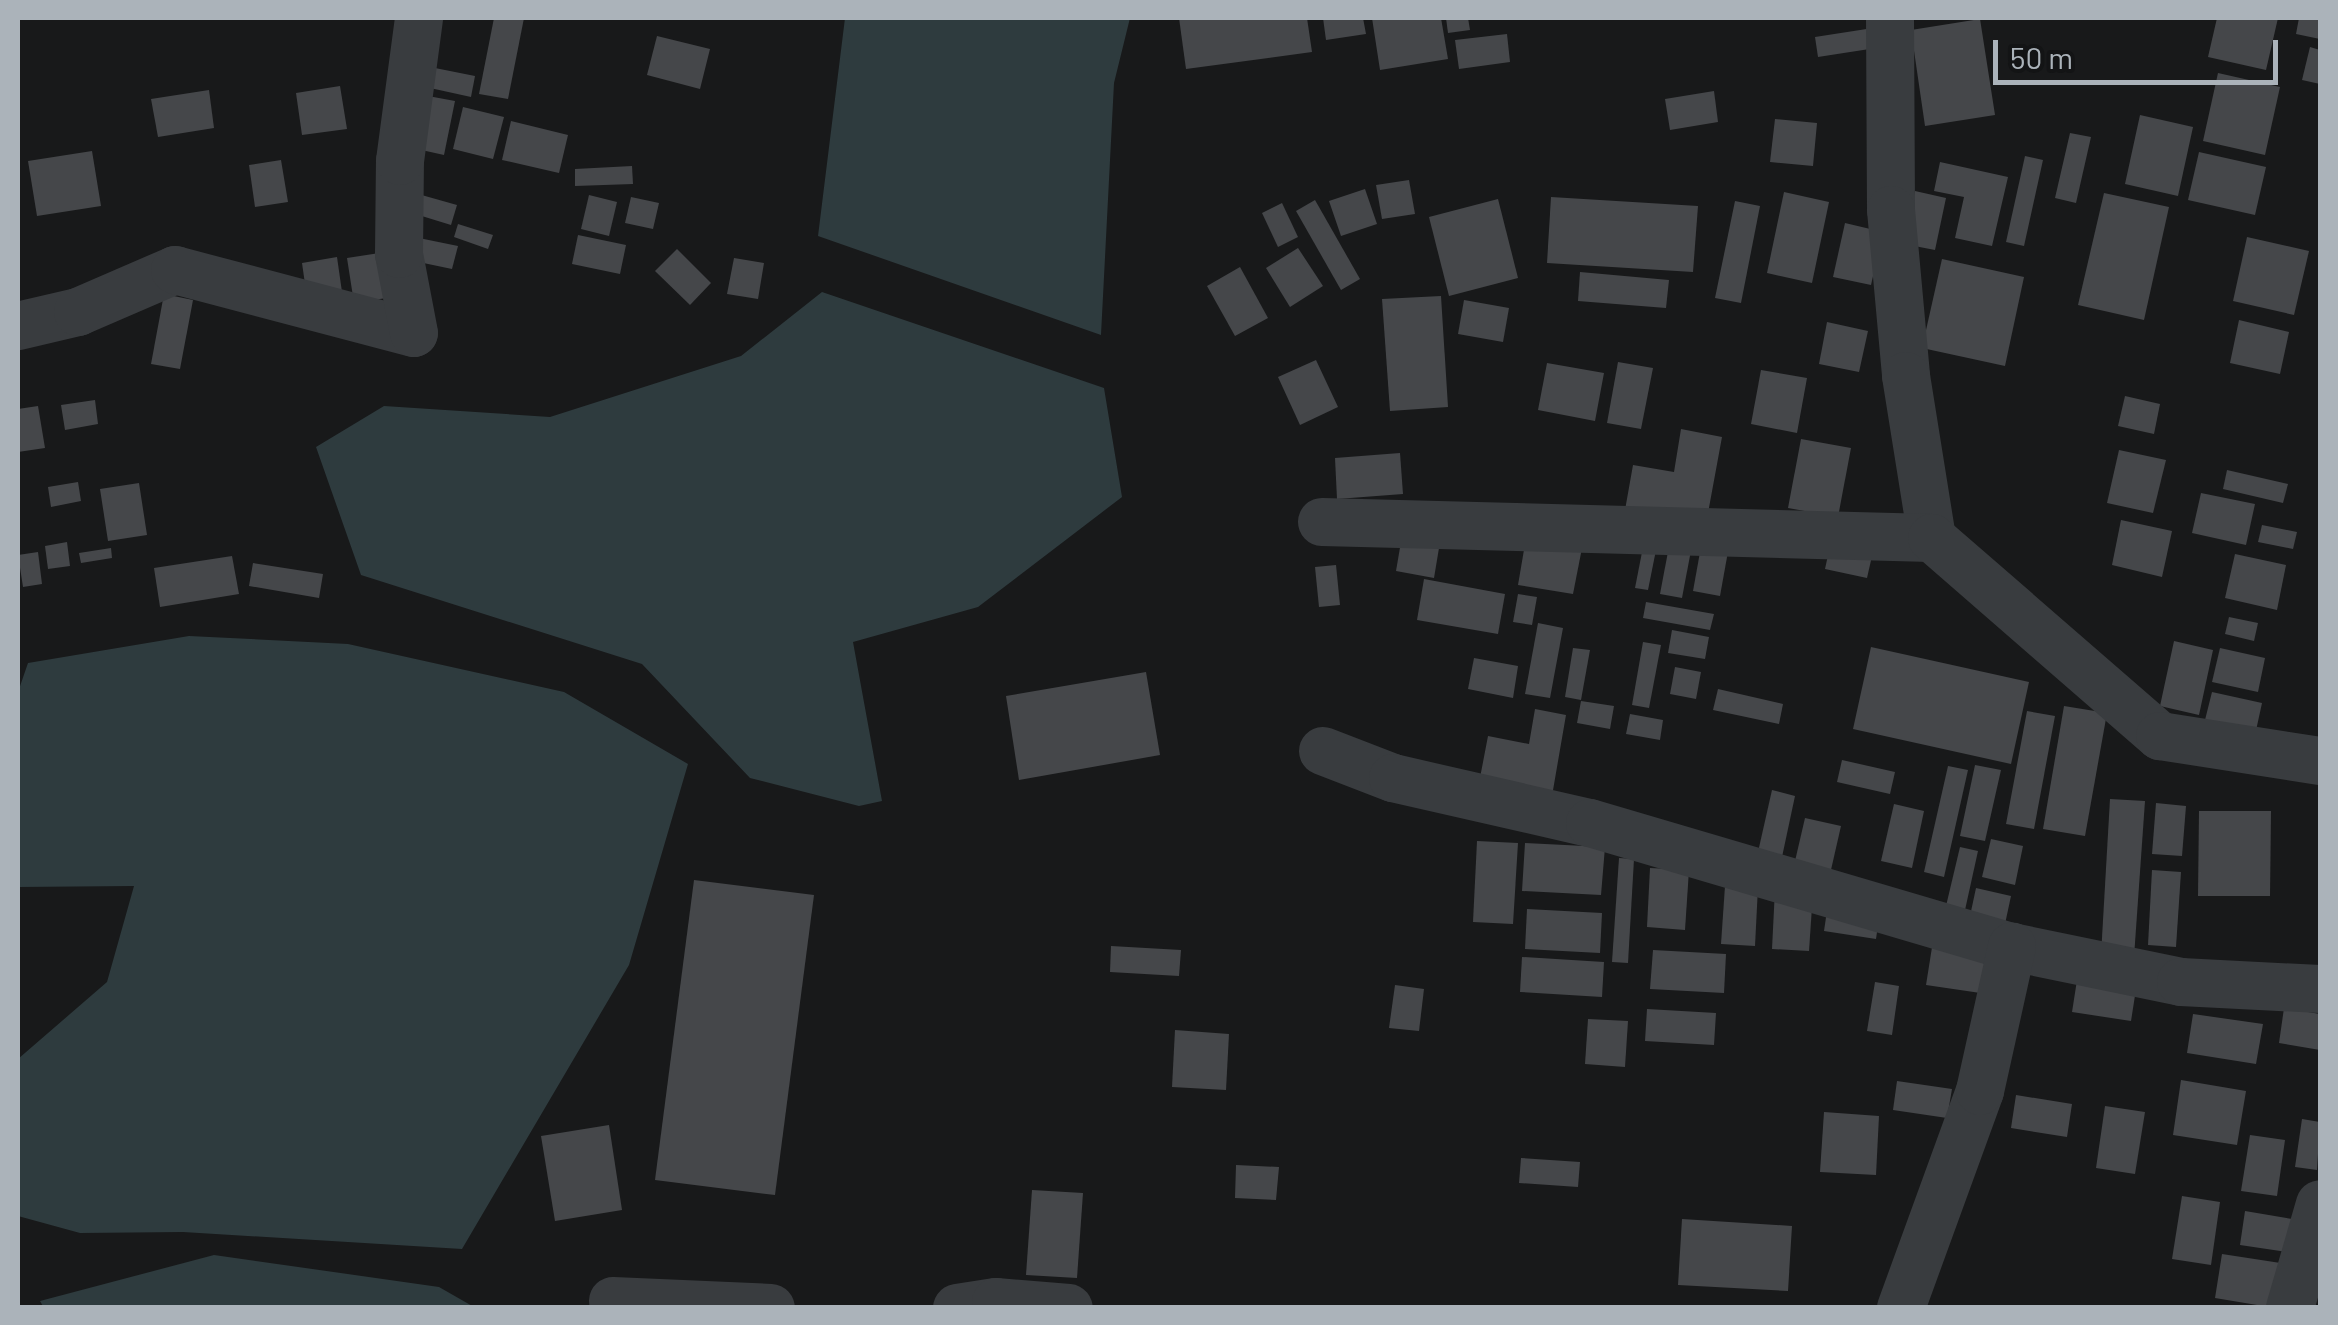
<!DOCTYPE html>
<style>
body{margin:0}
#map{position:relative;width:2338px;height:1325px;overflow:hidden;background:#18191a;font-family:Barlow,sans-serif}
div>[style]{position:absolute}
.water>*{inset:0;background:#2e3b3e}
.building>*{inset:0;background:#45474a}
.minor>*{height:48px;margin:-24px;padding:0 24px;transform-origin:24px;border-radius:24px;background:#393c3f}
span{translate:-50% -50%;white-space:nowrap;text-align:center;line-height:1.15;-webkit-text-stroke:8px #131415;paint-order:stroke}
.frame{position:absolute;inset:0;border:20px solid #abb3ba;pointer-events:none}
.scale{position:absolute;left:1993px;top:40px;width:285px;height:45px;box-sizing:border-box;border:5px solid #abb3ba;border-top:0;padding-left:12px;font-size:30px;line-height:35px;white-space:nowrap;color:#abb3ba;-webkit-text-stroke:8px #131415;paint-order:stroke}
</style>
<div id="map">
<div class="water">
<div style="clip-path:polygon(845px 18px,1130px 18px,1114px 83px,1101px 335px,818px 236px)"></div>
<div style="clip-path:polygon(822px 292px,1104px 388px,1122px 497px,978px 607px,853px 642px,882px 801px,859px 806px,750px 778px,642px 664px,361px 575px,316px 447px,384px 406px,550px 417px,741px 356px)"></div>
<div style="clip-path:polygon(189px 636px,348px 644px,564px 692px,688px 764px,629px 965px,462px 1249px,183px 1232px,80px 1233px,18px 1216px,18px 1059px,107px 982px,134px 886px,18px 887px,18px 692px,28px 663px)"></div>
<div style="clip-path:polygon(214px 1255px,439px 1287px,474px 1307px,44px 1308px,40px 1301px)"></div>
</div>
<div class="building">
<div style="clip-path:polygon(494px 18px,524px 18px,508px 99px,479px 94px)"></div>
<div style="clip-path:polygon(1179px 18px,1307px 18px,1312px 52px,1186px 69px)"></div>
<div style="clip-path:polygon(1323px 18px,1363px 18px,1366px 34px,1326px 40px)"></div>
<div style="clip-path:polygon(1372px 18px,1441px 18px,1448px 59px,1380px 70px)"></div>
<div style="clip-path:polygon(1446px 18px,1468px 18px,1470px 30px,1448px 33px)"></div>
<div style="clip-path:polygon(2217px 18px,2278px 18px,2266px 70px,2208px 57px)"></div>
<div style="clip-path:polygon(2299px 18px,2320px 18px,2320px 39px,2296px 34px)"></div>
<div style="clip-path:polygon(1980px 19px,1995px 115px,1925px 126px,1911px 30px)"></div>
<div style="clip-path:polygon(1873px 28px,1876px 48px,1818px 57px,1815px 37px)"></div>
<div style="clip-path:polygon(1507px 34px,1510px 62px,1459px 69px,1455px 40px)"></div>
<div style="clip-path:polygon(657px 36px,710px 49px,700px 89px,647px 75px)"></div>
<div style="clip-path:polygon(2310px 47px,2320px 50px,2320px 84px,2302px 80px)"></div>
<div style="clip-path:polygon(425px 66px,475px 76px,471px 97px,421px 86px)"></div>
<div style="clip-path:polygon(2218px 73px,2280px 87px,2265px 155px,2203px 141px)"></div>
<div style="clip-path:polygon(340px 86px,347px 129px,302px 135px,296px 93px)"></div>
<div style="clip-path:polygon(209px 90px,214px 128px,158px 137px,151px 99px)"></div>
<div style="clip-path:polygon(1714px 91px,1718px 122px,1670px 130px,1665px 99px)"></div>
<div style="clip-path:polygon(428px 96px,455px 101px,444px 155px,417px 149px)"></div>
<div style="clip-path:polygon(463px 107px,504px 117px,493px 159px,453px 149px)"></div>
<div style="clip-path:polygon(2140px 115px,2193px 127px,2178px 196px,2125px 184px)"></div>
<div style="clip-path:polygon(1775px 119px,1817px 123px,1813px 166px,1770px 162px)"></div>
<div style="clip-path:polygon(511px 121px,568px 135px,559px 173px,502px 160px)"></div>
<div style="clip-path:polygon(2070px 133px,2091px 137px,2076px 203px,2055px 198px)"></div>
<div style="clip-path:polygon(92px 151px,101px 206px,37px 216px,28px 161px)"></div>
<div style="clip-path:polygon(2199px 152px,2266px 167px,2255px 215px,2188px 200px)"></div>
<div style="clip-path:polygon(2025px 156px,2043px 160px,2024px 246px,2006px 242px)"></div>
<div style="clip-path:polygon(281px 160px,288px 202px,255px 207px,249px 165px)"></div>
<div style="clip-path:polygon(1940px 162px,2008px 177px,1992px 246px,1955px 238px,1964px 197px,1934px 191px)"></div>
<div style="clip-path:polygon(632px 166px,633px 184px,575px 186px,575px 169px)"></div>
<div style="clip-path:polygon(1409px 180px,1415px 214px,1382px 219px,1376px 185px)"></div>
<div style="clip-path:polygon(1365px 189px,1377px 224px,1341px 236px,1329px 201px)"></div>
<div style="clip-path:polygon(1915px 191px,1946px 198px,1935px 250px,1904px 244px)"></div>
<div style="clip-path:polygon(1784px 192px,1829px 202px,1812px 283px,1767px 273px)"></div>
<div style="clip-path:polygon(2104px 193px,2169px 207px,2144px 320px,2078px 305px)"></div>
<div style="clip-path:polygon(418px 194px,457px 205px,451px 225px,412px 213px)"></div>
<div style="clip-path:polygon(589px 195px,617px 202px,609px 236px,581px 229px)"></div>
<div style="clip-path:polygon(631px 197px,659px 203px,653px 229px,625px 223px)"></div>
<div style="clip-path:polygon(1551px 197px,1698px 206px,1693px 272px,1547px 263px)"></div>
<div style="clip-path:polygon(1498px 199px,1518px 278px,1449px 296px,1429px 217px)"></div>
<div style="clip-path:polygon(1315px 200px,1360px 279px,1341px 290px,1296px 211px)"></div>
<div style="clip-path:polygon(1735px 201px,1760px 206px,1741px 303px,1715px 298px)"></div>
<div style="clip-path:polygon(1282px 203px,1298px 237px,1278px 247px,1262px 213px)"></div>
<div style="clip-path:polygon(1845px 223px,1883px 232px,1871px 285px,1833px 277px)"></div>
<div style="clip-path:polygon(458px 224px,493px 235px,488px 249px,454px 237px)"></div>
<div style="clip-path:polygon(578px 235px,626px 245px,620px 274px,572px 264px)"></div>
<div style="clip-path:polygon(414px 237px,458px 246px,452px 269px,409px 260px)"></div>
<div style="clip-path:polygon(2247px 237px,2309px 251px,2294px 315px,2233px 301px)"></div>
<div style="clip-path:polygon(1298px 248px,1323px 286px,1290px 307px,1266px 268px)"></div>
<div style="clip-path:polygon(677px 249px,711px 283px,690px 305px,655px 271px)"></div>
<div style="clip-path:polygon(386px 252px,393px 297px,354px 303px,347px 258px)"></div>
<div style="clip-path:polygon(337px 257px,342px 292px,307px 298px,302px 263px)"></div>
<div style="clip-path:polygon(734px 258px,764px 263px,758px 299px,727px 294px)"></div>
<div style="clip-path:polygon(1942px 259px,2024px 277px,2005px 366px,1922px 348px)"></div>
<div style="clip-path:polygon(1240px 267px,1268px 318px,1235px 336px,1207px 286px)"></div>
<div style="clip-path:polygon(1580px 272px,1669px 280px,1666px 308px,1578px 301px)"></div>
<div style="clip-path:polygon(164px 294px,193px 300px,180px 369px,151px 364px)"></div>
<div style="clip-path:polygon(1441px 296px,1448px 407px,1390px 411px,1382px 299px)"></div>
<div style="clip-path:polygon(1464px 300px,1509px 308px,1503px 342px,1458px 334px)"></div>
<div style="clip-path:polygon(2239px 320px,2289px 332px,2280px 374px,2230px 363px)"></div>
<div style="clip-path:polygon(1827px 322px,1868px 331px,1859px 372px,1819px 364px)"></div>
<div style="clip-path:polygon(1316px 360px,1338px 407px,1300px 425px,1278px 377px)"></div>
<div style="clip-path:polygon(1618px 362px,1653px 368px,1641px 429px,1607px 423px)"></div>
<div style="clip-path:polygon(1547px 363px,1604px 373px,1595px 421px,1538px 410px)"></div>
<div style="clip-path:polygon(1761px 370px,1807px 378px,1797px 433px,1751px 424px)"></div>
<div style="clip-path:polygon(2125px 396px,2160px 404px,2154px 434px,2118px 426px)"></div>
<div style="clip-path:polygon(95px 400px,98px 424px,65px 430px,61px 405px)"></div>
<div style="clip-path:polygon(38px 406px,45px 448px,18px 452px,18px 409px)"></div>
<div style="clip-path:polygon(1681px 429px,1722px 437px,1706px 524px,1625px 510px,1633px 465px,1674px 472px)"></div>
<div style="clip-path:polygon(1801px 439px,1851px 448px,1838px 517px,1788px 508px)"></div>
<div style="clip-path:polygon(2119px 450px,2166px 460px,2153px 513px,2107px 503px)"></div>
<div style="clip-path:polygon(1400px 453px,1403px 494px,1337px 499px,1335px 458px)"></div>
<div style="clip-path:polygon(2227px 470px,2288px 484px,2283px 503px,2223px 489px)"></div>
<div style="clip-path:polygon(78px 482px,81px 501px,51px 507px,48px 487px)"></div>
<div style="clip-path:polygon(139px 483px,147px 535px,108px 541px,100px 489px)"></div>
<div style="clip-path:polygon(2201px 493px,2255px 504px,2246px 545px,2192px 533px)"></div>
<div style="clip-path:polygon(2121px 520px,2172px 531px,2162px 577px,2112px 565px)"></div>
<div style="clip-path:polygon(2262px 525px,2297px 532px,2293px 549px,2258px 542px)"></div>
<div style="clip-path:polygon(1403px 530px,1441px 536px,1434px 578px,1396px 571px)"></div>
<div style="clip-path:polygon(1526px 538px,1582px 548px,1573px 594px,1518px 585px)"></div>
<div style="clip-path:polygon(1670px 541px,1692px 545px,1682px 598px,1660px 594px)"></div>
<div style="clip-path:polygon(1702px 541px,1729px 546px,1720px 596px,1693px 591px)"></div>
<div style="clip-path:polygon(67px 542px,70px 566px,48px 569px,45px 546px)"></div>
<div style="clip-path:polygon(1830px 546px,1872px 556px,1867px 578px,1825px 569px)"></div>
<div style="clip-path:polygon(1643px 547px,1656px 550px,1648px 590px,1635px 588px)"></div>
<div style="clip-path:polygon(111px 548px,112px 558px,81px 563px,79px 553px)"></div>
<div style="clip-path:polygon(38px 552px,42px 584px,23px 587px,18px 555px)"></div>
<div style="clip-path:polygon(2235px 554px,2286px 565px,2277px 610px,2225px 598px)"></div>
<div style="clip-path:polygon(232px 556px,239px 594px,160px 607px,154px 568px)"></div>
<div style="clip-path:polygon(253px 563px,323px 574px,319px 598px,249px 586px)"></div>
<div style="clip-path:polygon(1336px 565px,1340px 605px,1319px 607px,1315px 567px)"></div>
<div style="clip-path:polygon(1424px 579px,1505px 594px,1498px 634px,1417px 620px)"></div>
<div style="clip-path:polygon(1518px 594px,1537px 597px,1532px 625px,1513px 622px)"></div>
<div style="clip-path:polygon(1646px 602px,1714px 614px,1710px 630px,1643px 618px)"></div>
<div style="clip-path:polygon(2229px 617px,2258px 623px,2254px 641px,2225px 634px)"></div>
<div style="clip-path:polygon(1538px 623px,1563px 628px,1550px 698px,1525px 694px)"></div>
<div style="clip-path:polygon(1672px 630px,1709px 637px,1705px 659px,1668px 653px)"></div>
<div style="clip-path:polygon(2174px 641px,2213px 650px,2199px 715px,2160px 706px)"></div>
<div style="clip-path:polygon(1643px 642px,1661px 645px,1649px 708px,1632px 705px)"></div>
<div style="clip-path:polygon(1871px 647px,2029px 682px,2011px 764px,1853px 729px)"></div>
<div style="clip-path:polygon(1573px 648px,1590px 650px,1581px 700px,1565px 697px)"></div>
<div style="clip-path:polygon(2220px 648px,2265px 658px,2258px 692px,2212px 682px)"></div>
<div style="clip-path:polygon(1474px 658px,1518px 666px,1513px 698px,1468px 689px)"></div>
<div style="clip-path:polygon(1675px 667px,1701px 672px,1696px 699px,1670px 694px)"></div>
<div style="clip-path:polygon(1146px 672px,1160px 755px,1019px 780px,1006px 696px)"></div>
<div style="clip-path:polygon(1718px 689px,1783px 704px,1779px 724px,1713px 710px)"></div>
<div style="clip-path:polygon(2212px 692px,2262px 703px,2255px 735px,2204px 724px)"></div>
<div style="clip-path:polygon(1581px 701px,1614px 706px,1610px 729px,1577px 723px)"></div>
<div style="clip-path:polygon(2064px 706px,2107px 713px,2085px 836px,2043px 829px)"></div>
<div style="clip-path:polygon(1535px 709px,1566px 715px,1552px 796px,1479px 783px,1488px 736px,1529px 744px)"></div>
<div style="clip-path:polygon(2027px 711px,2055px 716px,2034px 829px,2006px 824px)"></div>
<div style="clip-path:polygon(1630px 714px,1663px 720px,1660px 740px,1626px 734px)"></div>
<div style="clip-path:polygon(1842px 760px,1895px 772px,1890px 794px,1837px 782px)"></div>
<div style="clip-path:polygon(1975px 765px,2001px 770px,1985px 841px,1960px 836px)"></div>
<div style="clip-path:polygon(1948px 766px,1968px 770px,1944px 877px,1924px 872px)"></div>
<div style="clip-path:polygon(1772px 790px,1795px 796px,1782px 857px,1758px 852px)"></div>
<div style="clip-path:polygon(2110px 799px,2145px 801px,2134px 957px,2101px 955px)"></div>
<div style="clip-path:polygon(2156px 803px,2186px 806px,2182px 856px,2152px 854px)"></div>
<div style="clip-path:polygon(1894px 804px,1924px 811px,1912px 868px,1881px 861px)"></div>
<div style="clip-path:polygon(2199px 811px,2271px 811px,2270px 896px,2198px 896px)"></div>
<div style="clip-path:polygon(1805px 818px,1841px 826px,1828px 883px,1792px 874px)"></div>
<div style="clip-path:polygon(1991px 839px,2023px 846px,2015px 885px,1982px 877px)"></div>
<div style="clip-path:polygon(1477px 841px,1518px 843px,1513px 924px,1473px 922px)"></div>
<div style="clip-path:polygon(1525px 843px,1605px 847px,1601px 895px,1522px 891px)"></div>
<div style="clip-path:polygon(1960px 847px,1978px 851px,1965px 910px,1946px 906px)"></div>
<div style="clip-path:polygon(1619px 858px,1634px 859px,1628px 963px,1612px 962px)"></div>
<div style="clip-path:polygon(1650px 868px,1689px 870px,1685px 930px,1647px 927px)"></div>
<div style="clip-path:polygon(2152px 870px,2181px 872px,2176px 947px,2148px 945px)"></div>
<div style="clip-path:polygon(694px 880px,814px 895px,775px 1195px,655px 1180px)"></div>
<div style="clip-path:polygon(1725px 886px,1758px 887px,1755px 946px,1721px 944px)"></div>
<div style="clip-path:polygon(1976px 888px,2011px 896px,2005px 924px,1970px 916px)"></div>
<div style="clip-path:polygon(1775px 889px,1813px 892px,1809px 951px,1772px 949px)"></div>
<div style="clip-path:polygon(1828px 904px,1880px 912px,1876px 939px,1824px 931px)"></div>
<div style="clip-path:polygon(1527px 909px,1602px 913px,1600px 953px,1525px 949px)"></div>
<div style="clip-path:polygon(1933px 941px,2000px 951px,1994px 995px,1926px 985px)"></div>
<div style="clip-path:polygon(1111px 946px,1181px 950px,1179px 976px,1110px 972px)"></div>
<div style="clip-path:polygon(1653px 950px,1726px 954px,1724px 993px,1650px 989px)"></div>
<div style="clip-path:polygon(1522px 957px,1604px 962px,1602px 997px,1520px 992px)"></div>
<div style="clip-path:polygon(2077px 980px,2136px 989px,2131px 1021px,2072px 1012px)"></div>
<div style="clip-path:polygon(1875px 982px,1899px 986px,1892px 1035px,1867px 1031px)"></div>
<div style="clip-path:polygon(1395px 985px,1424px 989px,1419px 1031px,1389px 1028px)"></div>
<div style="clip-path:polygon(2284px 1008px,2320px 1014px,2320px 1050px,2279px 1043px)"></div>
<div style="clip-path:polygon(1647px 1009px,1716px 1013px,1714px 1045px,1645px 1041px)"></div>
<div style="clip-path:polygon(2193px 1014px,2263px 1024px,2256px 1064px,2187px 1053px)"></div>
<div style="clip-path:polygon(1588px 1019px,1628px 1021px,1625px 1067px,1585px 1064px)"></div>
<div style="clip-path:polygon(1175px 1030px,1229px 1034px,1226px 1090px,1172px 1087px)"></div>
<div style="clip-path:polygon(2181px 1080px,2246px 1091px,2237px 1145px,2173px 1135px)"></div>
<div style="clip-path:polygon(1897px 1081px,1952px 1089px,1947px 1118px,1893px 1110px)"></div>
<div style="clip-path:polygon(2016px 1095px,2072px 1104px,2067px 1137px,2011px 1128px)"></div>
<div style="clip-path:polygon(2105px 1106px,2145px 1112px,2135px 1174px,2096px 1168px)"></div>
<div style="clip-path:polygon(1824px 1112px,1879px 1116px,1876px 1175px,1820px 1172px)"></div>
<div style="clip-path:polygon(2302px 1119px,2320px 1122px,2317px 1170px,2295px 1167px)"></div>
<div style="clip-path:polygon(609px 1125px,622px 1210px,555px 1221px,541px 1136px)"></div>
<div style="clip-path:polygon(2250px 1135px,2285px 1140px,2277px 1196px,2241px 1191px)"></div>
<div style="clip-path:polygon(1521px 1158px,1580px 1162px,1578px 1187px,1519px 1183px)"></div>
<div style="clip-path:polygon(1236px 1165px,1279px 1167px,1276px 1200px,1235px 1198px)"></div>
<div style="clip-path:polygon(1032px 1190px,1083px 1193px,1077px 1278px,1026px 1275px)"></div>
<div style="clip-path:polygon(2182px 1196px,2220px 1202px,2211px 1265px,2172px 1259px)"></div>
<div style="clip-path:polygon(2245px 1211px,2292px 1219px,2287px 1252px,2240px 1245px)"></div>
<div style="clip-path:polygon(1682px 1219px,1792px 1226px,1788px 1291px,1678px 1285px)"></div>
<div style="clip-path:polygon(2222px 1254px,2287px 1264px,2275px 1308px,2215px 1298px)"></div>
</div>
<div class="minor">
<div style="left:1890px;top:18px;width:192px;rotate:89.7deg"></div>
<div style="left:1891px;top:210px;width:167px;rotate:84.8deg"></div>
<div style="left:1906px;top:376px;width:164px;rotate:80.9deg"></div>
<div style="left:18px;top:326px;width:62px;rotate:-13.1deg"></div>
<div style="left:78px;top:312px;width:106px;rotate:-23.4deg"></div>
<div style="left:175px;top:270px;width:247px;rotate:14.8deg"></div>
<div style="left:414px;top:333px;width:80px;rotate:-100.8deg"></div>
<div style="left:399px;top:254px;width:93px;rotate:-89.4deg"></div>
<div style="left:400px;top:161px;width:144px;rotate:-82.4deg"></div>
<div style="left:1322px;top:522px;width:610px;rotate:1.5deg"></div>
<div style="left:1932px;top:538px;width:302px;rotate:41deg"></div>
<div style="left:2160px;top:736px;width:162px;rotate:8.9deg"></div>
<div style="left:1323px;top:751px;width:75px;rotate:21.1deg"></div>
<div style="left:1393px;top:778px;width:202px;rotate:12.9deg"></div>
<div style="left:1590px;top:823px;width:440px;rotate:16.4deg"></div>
<div style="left:2012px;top:947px;width:173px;rotate:11.7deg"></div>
<div style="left:2181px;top:982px;width:139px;rotate:2.9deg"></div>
<div style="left:613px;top:1301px;width:158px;rotate:2.5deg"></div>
<div style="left:957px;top:1308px;width:39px;rotate:-9deg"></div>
<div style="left:996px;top:1302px;width:73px;rotate:4.7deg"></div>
<div style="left:1901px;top:1308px;width:231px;rotate:-70deg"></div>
<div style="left:1980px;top:1091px;width:148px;rotate:-77.5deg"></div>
<div style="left:2290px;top:1308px;width:108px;rotate:-73.9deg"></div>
</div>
<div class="frame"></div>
<div class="scale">50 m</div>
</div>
